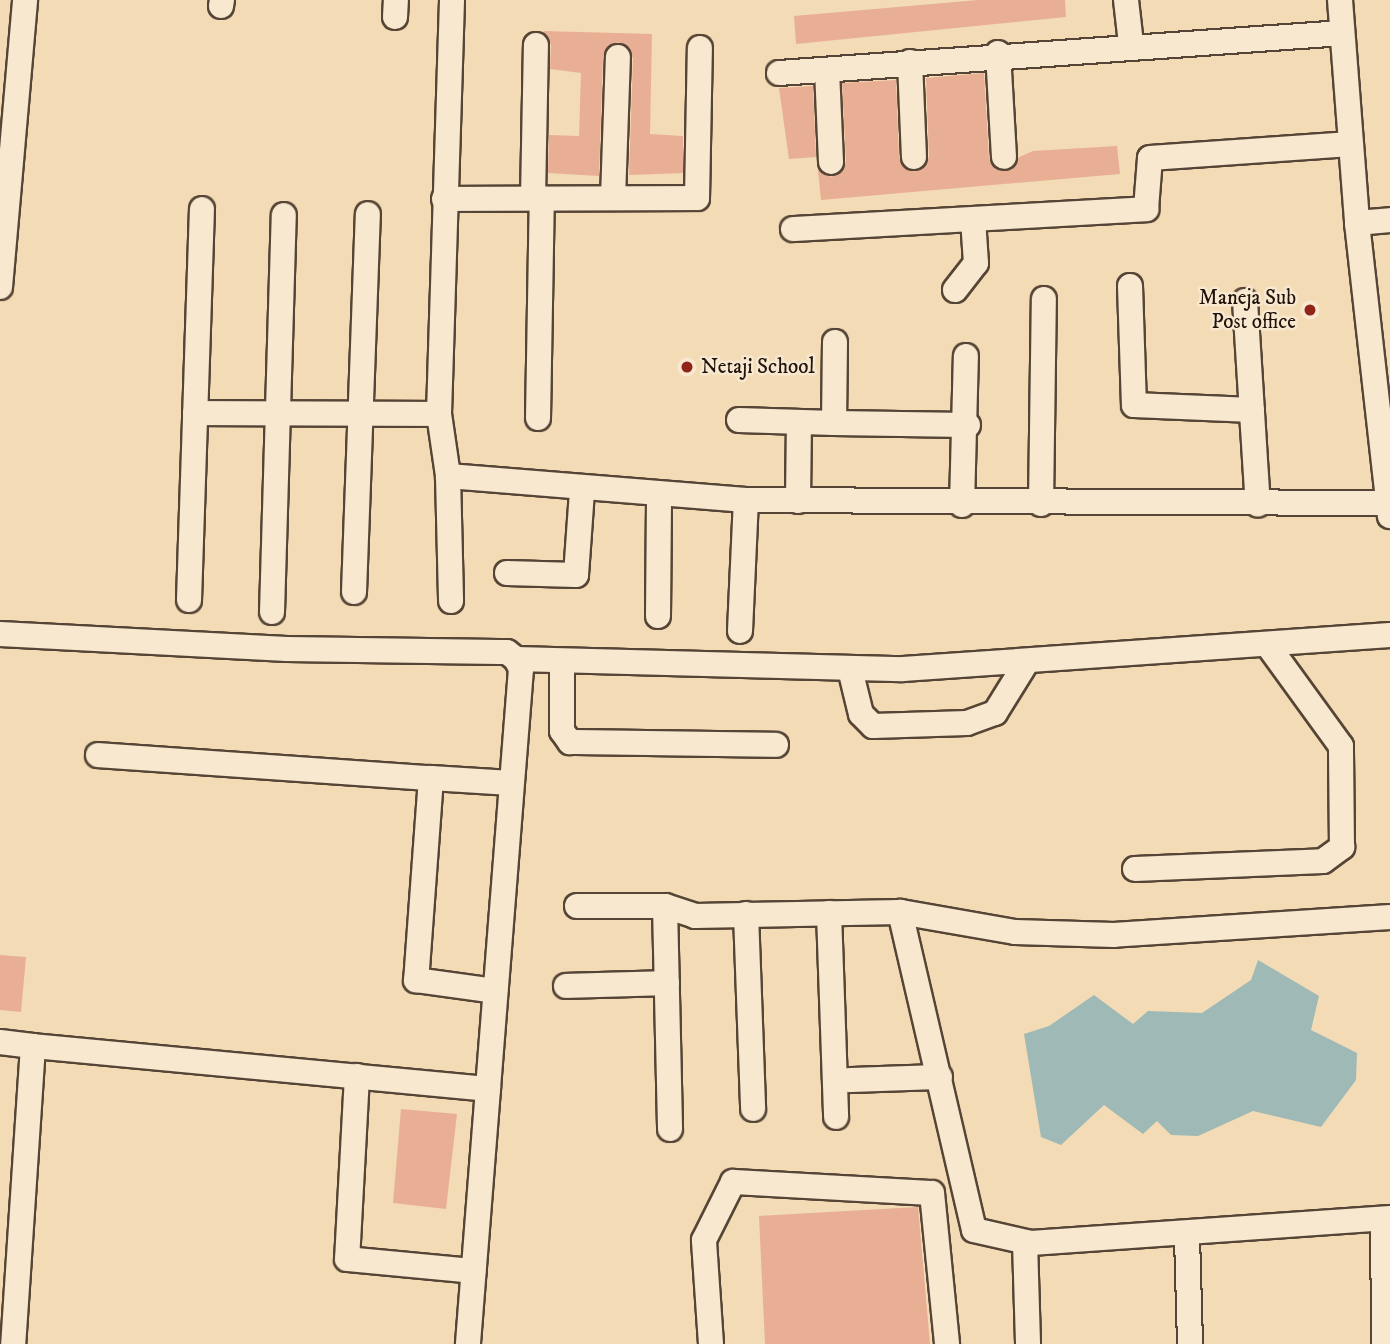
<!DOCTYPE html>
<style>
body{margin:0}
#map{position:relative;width:1390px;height:1344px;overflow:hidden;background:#f3dbb5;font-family:"IM FELL DW Pica",serif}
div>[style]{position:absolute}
.water>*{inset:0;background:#9eb9b6}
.building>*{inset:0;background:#e9af94}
.roads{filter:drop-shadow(2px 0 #564536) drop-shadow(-2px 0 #564536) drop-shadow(0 2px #564536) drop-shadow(0 -2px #564536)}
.minor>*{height:24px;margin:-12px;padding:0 12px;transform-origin:12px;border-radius:12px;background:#f7e8cf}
.dots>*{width:19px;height:19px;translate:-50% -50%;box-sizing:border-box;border:4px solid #f7e8cf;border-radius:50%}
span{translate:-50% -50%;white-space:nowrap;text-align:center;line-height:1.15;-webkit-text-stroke:5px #f7e8cf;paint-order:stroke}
.poi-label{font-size:21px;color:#21130c}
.right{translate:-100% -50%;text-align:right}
.left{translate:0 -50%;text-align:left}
</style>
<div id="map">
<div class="water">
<div style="clip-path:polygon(1258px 960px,1319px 996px,1311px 1030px,1357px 1053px,1356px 1080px,1321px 1127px,1253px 1111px,1198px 1136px,1171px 1135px,1157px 1121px,1143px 1134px,1104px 1105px,1061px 1145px,1041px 1137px,1024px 1034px,1049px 1026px,1094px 995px,1133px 1024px,1148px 1011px,1202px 1013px,1251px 980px)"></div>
</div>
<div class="building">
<div style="clip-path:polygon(978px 0,1065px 0,1066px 17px,796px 44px,794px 16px)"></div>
<div style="clip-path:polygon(543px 31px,652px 34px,650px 134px,683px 136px,683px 173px,629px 175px,633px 58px,618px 42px,603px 56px,599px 176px,548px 173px,549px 135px,579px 136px,581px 73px,550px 69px,551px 45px)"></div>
<div style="clip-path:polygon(984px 73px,989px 158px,997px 170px,1012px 170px,1019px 157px,1033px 151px,1117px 146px,1120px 174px,821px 200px,818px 170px,832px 177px,846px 162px,842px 83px,896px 80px,899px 158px,915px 172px,929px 157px,926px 78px)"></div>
<div style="clip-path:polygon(813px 86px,816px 157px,789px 159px,779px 88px)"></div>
<div style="clip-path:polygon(0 955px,26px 957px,21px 1012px,0 1010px)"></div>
<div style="clip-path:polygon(401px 1109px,457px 1114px,446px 1209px,393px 1203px)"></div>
<div style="clip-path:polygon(918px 1207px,930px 1344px,765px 1344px,759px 1216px)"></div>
</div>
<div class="roads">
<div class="minor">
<div style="left:1126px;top:0;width:44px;rotate:83.5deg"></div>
<div style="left:1340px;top:0;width:224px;rotate:85.6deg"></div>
<div style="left:1357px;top:223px;width:295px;rotate:83.6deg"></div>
<div style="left:221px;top:6px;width:6px;rotate:-81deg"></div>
<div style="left:395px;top:17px;width:17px;rotate:-87deg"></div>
<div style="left:998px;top:53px;width:104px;rotate:86.7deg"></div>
<div style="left:910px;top:62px;width:95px;rotate:87.6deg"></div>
<div style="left:827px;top:70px;width:92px;rotate:87.5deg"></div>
<div style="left:779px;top:73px;width:564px;rotate:-4.06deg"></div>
<div style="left:533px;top:198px;width:153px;rotate:-88.9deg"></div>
<div style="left:613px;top:198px;width:141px;rotate:-88deg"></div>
<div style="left:444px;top:199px;width:253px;rotate:-0.2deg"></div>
<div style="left:697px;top:198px;width:150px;rotate:-88.9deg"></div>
<div style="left:1357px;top:223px;width:33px;rotate:-5deg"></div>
<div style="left:793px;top:229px;width:354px;rotate:-3.2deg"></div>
<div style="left:1146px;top:209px;width:51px;rotate:-85.5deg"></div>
<div style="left:1150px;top:158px;width:201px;rotate:-4deg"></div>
<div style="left:1130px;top:286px;width:119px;rotate:88.1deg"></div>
<div style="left:1134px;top:405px;width:118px;rotate:2.4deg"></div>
<div style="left:0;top:287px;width:288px;rotate:-85deg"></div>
<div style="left:955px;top:290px;width:34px;rotate:-52deg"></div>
<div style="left:976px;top:263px;width:44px;rotate:-93.9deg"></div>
<div style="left:1245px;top:301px;width:204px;rotate:86.4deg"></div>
<div style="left:835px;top:342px;width:81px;rotate:90.7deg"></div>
<div style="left:834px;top:423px;width:134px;rotate:0.9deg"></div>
<div style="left:195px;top:413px;width:244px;rotate:0.2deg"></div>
<div style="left:439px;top:414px;width:63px;rotate:81.7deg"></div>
<div style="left:448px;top:476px;width:125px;rotate:88.6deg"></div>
<div style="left:439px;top:414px;width:414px;rotate:-88.2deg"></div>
<div style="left:538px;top:418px;width:220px;rotate:-89deg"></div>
<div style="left:739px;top:420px;width:95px;rotate:1.8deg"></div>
<div style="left:448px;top:476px;width:299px;rotate:4.6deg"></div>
<div style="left:746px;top:500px;width:643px;rotate:0.27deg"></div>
<div style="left:798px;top:501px;width:79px;rotate:-89.3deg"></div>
<div style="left:1041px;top:504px;width:205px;rotate:-89.2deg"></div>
<div style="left:962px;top:505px;width:149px;rotate:-88.5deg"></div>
<div style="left:507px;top:573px;width:69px;rotate:1.7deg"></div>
<div style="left:576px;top:575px;width:84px;rotate:-85.9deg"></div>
<div style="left:354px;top:592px;width:378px;rotate:-87.9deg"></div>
<div style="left:189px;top:600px;width:391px;rotate:-88.1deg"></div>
<div style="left:272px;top:612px;width:397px;rotate:-88.3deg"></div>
<div style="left:658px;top:616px;width:121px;rotate:-89.5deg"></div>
<div style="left:740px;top:631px;width:131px;rotate:-87.4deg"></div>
<div style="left:0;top:634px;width:287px;rotate:3deg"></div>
<div style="left:287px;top:649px;width:220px;rotate:0.8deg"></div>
<div style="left:507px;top:652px;width:11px;rotate:38deg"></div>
<div style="left:516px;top:659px;width:11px;rotate:63deg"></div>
<div style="left:521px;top:669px;width:421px;rotate:94.5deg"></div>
<div style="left:516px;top:659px;width:387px;rotate:1.5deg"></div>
<div style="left:903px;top:669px;width:488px;rotate:-4deg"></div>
<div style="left:562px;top:661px;width:70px;rotate:90deg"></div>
<div style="left:562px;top:731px;width:14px;rotate:54deg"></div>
<div style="left:570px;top:742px;width:206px;rotate:0.8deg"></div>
<div style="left:850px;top:669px;width:46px;rotate:76.3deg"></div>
<div style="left:861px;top:714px;width:17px;rotate:45deg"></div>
<div style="left:873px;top:726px;width:94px;rotate:-1.8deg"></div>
<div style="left:967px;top:723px;width:30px;rotate:-20deg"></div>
<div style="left:995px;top:713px;width:59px;rotate:-58.2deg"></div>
<div style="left:98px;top:755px;width:334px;rotate:4deg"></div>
<div style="left:431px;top:778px;width:203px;rotate:94.2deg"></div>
<div style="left:416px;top:980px;width:80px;rotate:7.9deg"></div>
<div style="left:431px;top:778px;width:80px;rotate:3.6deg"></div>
<div style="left:1135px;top:869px;width:188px;rotate:-2.4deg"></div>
<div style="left:1323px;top:861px;width:24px;rotate:-36deg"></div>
<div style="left:1342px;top:847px;width:101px;rotate:-90.6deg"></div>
<div style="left:1341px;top:746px;width:126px;rotate:-126deg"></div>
<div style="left:577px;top:906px;width:88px"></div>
<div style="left:665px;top:906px;width:32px;rotate:18deg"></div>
<div style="left:695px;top:916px;width:205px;rotate:-1.1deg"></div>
<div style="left:665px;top:906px;width:223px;rotate:88.7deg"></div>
<div style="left:829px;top:913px;width:204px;rotate:88deg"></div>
<div style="left:746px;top:914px;width:195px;rotate:87.9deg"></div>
<div style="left:1390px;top:917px;width:277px;rotate:176.3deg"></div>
<div style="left:1114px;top:935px;width:99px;rotate:-178.3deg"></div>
<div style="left:1015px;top:932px;width:117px;rotate:-170.1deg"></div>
<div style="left:900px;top:912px;width:326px;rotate:76.9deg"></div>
<div style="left:974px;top:1230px;width:58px;rotate:12.8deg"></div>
<div style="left:1031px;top:1243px;width:360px;rotate:-4deg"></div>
<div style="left:566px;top:986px;width:101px;rotate:-1.7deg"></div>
<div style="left:0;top:1042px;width:33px;rotate:7deg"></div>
<div style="left:33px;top:1046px;width:299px;rotate:93.8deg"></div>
<div style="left:33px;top:1046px;width:457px;rotate:5.4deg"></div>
<div style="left:488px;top:1089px;width:256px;rotate:94.5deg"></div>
<div style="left:357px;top:1076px;width:183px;rotate:93.1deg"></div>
<div style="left:347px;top:1259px;width:127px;rotate:5.4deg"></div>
<div style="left:849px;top:1080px;width:91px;rotate:-1.9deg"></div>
<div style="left:1383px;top:1219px;width:125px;rotate:89.5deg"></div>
<div style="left:1187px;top:1236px;width:108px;rotate:88.4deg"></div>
<div style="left:1025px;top:1242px;width:102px;rotate:88.3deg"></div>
<div style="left:711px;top:1344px;width:104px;rotate:-93.9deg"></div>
<div style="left:704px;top:1240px;width:65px;rotate:-63.4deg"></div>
<div style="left:733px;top:1182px;width:199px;rotate:3.2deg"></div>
<div style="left:932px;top:1193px;width:152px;rotate:84.3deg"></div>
</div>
</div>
<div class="dots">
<div style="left:1310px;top:310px;background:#8f2418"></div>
<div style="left:687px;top:367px;background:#8f2418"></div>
</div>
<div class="poi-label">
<span class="right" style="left:1296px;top:310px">Maneja Sub<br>Post office</span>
<span class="left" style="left:701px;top:367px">Netaji School</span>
</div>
</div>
